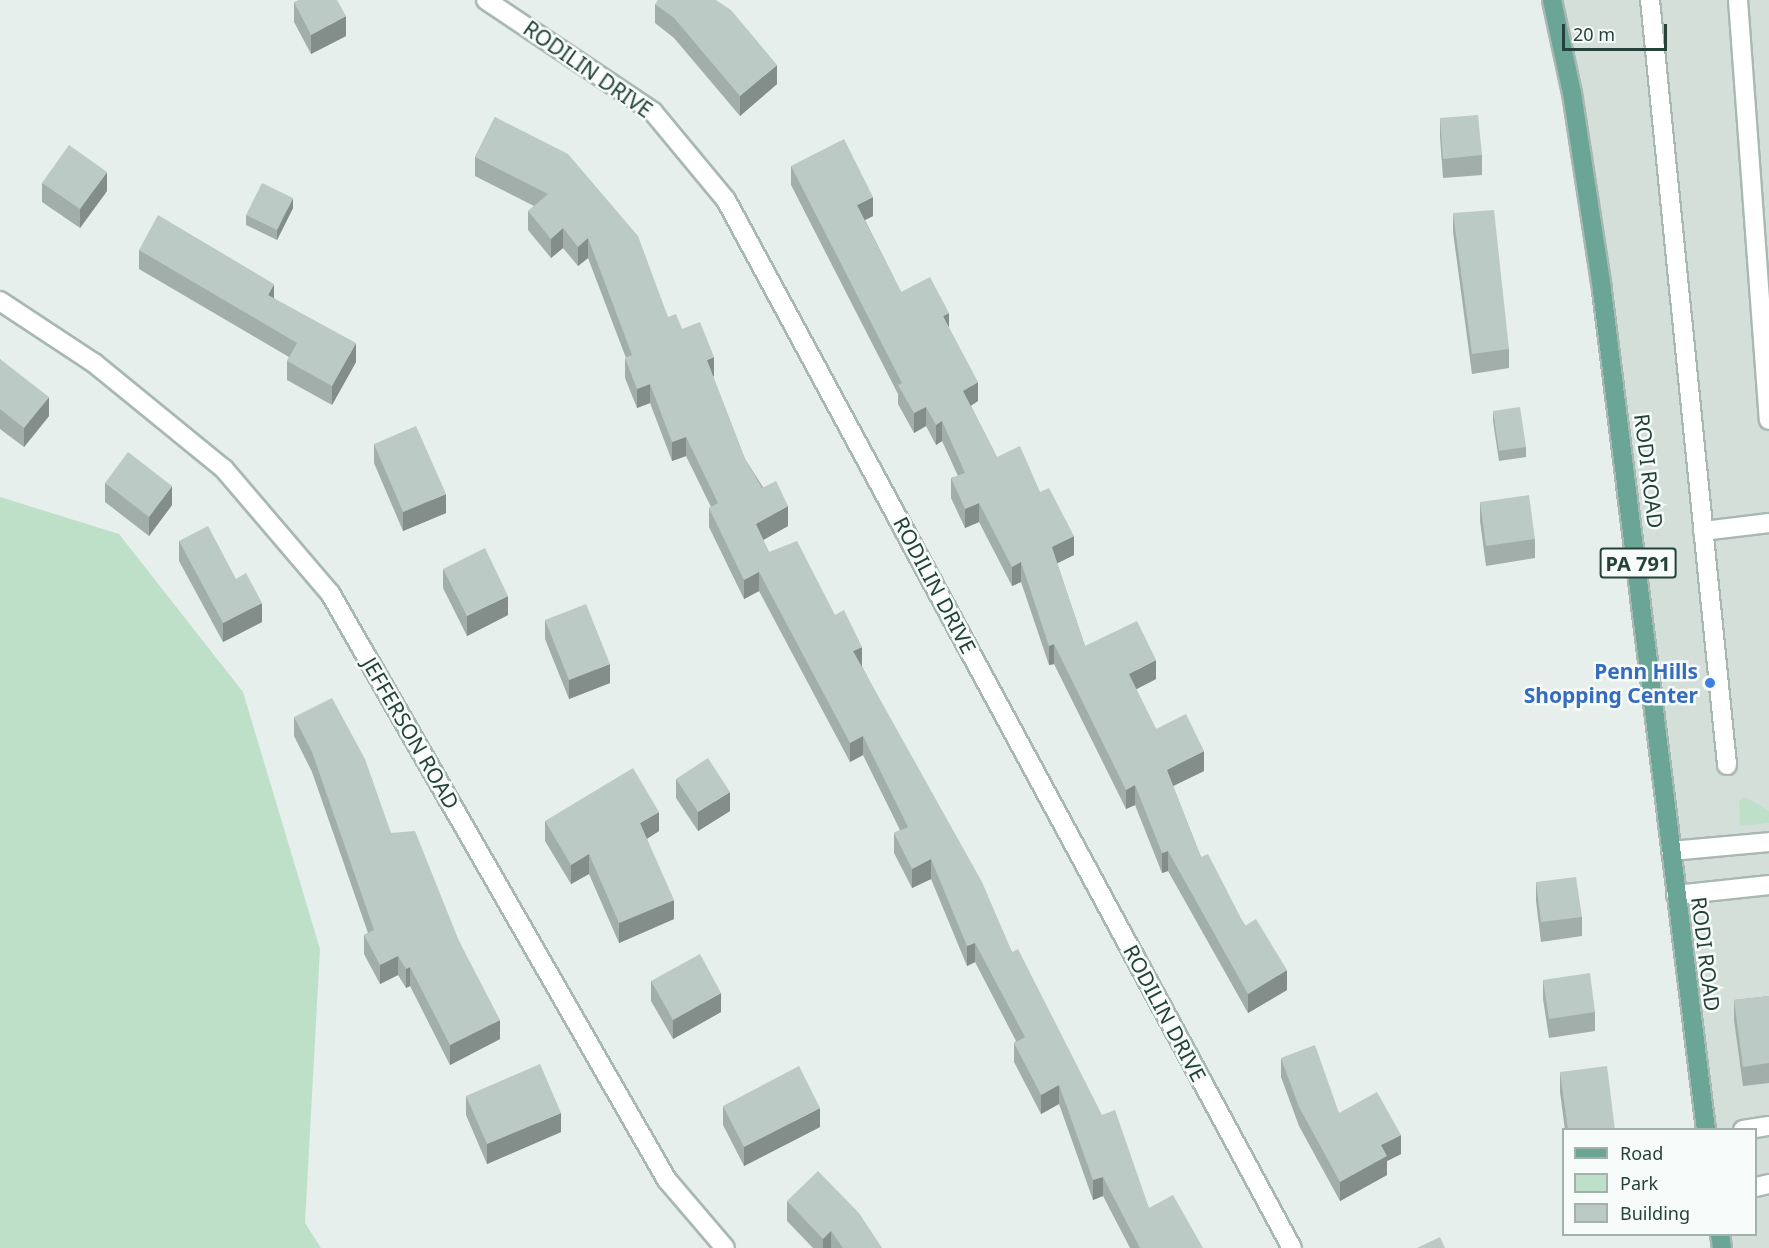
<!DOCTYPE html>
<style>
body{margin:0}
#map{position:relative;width:1769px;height:1248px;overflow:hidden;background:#e6efeb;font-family:"Noto Sans",sans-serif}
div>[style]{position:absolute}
.built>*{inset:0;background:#d4dfda}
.green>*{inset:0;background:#bfe0c8}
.roads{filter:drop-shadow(2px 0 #a8b8b2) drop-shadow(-2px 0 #a8b8b2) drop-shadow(0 2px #a8b8b2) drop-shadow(0 -2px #a8b8b2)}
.lane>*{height:18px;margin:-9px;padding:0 9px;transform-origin:9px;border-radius:9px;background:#fff}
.street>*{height:18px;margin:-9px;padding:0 9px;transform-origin:9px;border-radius:9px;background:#fff}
.secondary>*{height:18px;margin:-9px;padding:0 9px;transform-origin:9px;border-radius:9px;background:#fff}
.primary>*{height:18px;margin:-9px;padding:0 9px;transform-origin:9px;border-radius:9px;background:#6aa596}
.wall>*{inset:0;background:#a1aea9}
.shaded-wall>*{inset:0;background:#838d89}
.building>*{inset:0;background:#bbcac4}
.dots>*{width:16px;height:16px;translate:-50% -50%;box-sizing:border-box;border:3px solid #f7fbf9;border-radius:50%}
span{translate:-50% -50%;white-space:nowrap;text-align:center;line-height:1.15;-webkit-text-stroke:5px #f7fbf9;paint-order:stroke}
.shield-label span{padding:2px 4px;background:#f7fbf9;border:2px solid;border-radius:4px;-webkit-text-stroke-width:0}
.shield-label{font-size:20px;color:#24423a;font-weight:700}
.street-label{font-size:21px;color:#24423a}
.shop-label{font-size:21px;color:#366cbe;font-weight:700}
.right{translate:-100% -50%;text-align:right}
.legend{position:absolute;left:1562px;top:1128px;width:195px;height:108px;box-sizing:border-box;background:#f7fbf9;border:2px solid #a3b1ad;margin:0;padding:8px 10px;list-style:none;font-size:18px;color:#24423a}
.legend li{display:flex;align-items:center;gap:12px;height:30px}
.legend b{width:30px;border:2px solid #a3b1ad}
.scale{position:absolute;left:1562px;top:24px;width:105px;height:27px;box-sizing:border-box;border:3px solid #24423a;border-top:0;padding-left:8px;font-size:18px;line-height:21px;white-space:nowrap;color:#24423a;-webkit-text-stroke:4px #f7fbf9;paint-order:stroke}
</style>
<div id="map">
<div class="built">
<div style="clip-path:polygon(1552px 0,1769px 0,1769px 1248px,1723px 1248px,1721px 1235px,1756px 1234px,1756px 1130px,1706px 1129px,1633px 515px)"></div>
</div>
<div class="green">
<div style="clip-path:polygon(0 497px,119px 534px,243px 692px,320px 949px,305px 1223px,321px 1248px,0 1248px)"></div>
<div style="clip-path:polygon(1745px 797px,1769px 811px,1769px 823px,1740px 826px,1739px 801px)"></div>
</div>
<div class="roads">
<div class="lane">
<div style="left:1650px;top:0;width:769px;rotate:84.25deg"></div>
<div style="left:1738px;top:0;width:421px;rotate:85.8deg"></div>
<div style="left:1703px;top:531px;width:66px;rotate:-6.9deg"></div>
<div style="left:1671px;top:851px;width:98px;rotate:-5.2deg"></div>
<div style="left:1676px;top:895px;width:94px;rotate:-6.1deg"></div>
<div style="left:1743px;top:1130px;width:26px;rotate:-9deg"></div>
<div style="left:1756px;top:1187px;width:13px;rotate:-13deg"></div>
</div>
<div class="street">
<div style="left:486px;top:0;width:201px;rotate:33.8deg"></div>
<div style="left:653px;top:112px;width:114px;rotate:50.3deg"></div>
<div style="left:726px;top:200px;width:1191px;rotate:61.63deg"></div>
</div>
<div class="secondary">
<div style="left:0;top:301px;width:113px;rotate:33.4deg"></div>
<div style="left:94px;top:363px;width:168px;rotate:39.2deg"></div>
<div style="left:224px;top:469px;width:163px;rotate:49.5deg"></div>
<div style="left:330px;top:593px;width:677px;rotate:60.14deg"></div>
<div style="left:667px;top:1180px;width:89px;rotate:49.5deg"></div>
</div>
<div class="primary">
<div style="left:1552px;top:0;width:95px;rotate:77.9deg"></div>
<div style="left:1572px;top:93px;width:199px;rotate:81.3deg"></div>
<div style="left:1602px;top:290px;width:846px;rotate:82.94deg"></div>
<div style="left:1720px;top:1234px;width:14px;rotate:82deg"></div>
</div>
</div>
<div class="wall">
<div style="clip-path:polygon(294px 2px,346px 36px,311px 54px,294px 22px)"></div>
<div style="clip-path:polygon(655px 4px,777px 84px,740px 116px,674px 38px,655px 23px)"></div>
<div style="clip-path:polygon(495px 117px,668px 317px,682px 329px,714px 376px,713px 377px,745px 459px,788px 526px,763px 540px,769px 552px,835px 615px,1012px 952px,1149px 1208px,1203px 1248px,1130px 1248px,1103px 1196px,1093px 1200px,1059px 1104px,1041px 1114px,1014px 1062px,1014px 1043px,1016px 1041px,975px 962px,967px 966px,931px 879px,912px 888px,894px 853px,894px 833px,900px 830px,863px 755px,850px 762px,759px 591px,744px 599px,709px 527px,709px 508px,711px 507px,686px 456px,672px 461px,650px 403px,637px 408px,625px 378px,625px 358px,626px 358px,588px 258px,578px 266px,563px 248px,551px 258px,528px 230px,528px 211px,534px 206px,475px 176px,475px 157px)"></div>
<div style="clip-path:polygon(1440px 118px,1482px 155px,1482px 175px,1443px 178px,1440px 137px)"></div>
<div style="clip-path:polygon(791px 166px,873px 216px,865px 220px,901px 292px,949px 328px,978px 401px,971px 406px,997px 457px,1040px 492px,1074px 555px,1057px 563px,1085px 646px,1156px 679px,1136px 689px,1156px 729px,1204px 771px,1173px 786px,1201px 857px,1287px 990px,1248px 1013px,1168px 871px,1162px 873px,1135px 805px,1126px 809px,1054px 664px,1049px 665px,1021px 582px,1012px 586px,979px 522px,965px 528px,951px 498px,951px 478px,958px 476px,942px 441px,936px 445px,926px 426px,914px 433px,898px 404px,898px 394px,791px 185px)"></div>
<div style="clip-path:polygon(42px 183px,107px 191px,80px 228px,42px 202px)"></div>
<div style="clip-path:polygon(293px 208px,277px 240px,246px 225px,246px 215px)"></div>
<div style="clip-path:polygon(1453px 213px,1509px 349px,1509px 368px,1472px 374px,1453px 232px)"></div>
<div style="clip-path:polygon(139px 250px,274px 298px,356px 362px,332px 405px,287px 380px,287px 361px,289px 357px,139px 269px)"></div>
<div style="clip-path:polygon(0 359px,49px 416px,24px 447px,0 429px)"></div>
<div style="clip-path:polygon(1493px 411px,1526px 447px,1526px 457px,1499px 461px,1493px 421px)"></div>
<div style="clip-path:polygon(374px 444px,446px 513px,403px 531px,374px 463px)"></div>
<div style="clip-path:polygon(105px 483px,172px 505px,149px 536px,105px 502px)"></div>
<div style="clip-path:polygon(1480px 502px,1535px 539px,1535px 558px,1486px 566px,1480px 521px)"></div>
<div style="clip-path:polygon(179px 541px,236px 579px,262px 622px,223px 642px,179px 561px)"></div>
<div style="clip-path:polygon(443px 569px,508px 615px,467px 636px,443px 588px)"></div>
<div style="clip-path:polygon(545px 620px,610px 683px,569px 699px,545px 639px)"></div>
<div style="clip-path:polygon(294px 717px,391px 833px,459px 941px,500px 1039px,450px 1065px,410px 986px,406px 988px,398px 975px,380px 984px,364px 954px,364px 935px,368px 933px,312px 772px,294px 736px)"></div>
<div style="clip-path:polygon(676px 779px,730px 811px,698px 831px,676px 798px)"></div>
<div style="clip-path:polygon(545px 821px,659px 831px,647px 839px,674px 919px,619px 943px,589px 874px,571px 884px,545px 841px)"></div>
<div style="clip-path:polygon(1536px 882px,1582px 917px,1582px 936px,1541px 942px,1536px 901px)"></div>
<div style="clip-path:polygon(1543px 980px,1595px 1012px,1595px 1031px,1549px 1038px,1543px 999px)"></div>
<div style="clip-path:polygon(651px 981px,721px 1012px,673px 1039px,651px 1001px)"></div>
<div style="clip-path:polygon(1769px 996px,1769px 1083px,1743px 1086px,1734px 1020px,1734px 1000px)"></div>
<div style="clip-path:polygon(1281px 1058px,1339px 1113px,1401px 1154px,1387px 1161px,1387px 1175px,1340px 1201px,1299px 1126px,1281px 1077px)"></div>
<div style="clip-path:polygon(1560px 1072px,1615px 1130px,1565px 1130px,1560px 1092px)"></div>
<div style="clip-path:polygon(466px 1096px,561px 1132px,487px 1164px,466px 1115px)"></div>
<div style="clip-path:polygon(723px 1106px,820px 1127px,744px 1166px,723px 1125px)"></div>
<div style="clip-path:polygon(787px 1201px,882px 1248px,813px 1248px,787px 1221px)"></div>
</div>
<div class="shaded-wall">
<div style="clip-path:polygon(346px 16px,346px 36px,311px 54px,311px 35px)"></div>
<div style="clip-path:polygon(777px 65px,777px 84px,740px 116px,740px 96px)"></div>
<div style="clip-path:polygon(107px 172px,107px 191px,80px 228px,80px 209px)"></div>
<div style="clip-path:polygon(873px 197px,873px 216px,857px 224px,857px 205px)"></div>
<div style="clip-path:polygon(293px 198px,293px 208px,277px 240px,277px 230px)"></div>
<div style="clip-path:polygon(563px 228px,563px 248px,551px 258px,551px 239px)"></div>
<div style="clip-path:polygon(588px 238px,588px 258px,578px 266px,578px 247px)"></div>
<div style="clip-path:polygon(274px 284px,274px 303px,268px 295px)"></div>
<div style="clip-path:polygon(949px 313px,949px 333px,943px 316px)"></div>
<div style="clip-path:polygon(356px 343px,356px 362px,332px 405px,332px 386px)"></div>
<div style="clip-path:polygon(714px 357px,714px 376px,707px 379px,707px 360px)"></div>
<div style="clip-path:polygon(978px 382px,978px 401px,963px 410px,963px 391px)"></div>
<div style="clip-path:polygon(650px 384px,650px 403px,637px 408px,637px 389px)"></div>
<div style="clip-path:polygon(49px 397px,49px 416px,24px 447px,24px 428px)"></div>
<div style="clip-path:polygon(926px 407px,926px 426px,914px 433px,914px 413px)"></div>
<div style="clip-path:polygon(942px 421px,942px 441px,936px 445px,936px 425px)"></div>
<div style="clip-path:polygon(686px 437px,686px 456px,672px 461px,672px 442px)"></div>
<div style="clip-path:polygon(172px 486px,172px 505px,149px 536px,149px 517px)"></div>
<div style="clip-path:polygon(446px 494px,446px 513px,403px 531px,403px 512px)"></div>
<div style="clip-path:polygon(979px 503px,979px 522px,965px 528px,965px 509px)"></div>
<div style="clip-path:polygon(788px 506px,788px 526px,756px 544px,756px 524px)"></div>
<div style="clip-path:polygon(1074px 536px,1074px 555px,1052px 566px,1052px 547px)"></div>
<div style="clip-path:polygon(1021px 562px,1021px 582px,1012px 586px,1012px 567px)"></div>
<div style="clip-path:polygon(759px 572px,759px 591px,744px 599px,744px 580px)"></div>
<div style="clip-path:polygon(508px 596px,508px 615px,467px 636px,467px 616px)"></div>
<div style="clip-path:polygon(262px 603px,262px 622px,223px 642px,223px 623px)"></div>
<div style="clip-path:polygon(1054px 644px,1054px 664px,1049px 665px,1049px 646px)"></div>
<div style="clip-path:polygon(862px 647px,862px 666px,853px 671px,853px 651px)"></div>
<div style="clip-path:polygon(1156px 660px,1156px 679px,1129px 693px,1129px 674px)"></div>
<div style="clip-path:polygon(610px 664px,610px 683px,569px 699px,569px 680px)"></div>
<div style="clip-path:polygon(863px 736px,863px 755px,850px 762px,850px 743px)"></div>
<div style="clip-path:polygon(1204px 751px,1204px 771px,1167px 789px,1167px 770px)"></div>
<div style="clip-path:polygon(1135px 785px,1135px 805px,1126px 809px,1126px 790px)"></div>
<div style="clip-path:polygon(730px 792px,730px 811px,698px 831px,698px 812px)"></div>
<div style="clip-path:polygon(659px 812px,659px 831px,640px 843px,640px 823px)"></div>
<div style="clip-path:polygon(1168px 851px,1168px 871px,1162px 873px,1162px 853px)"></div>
<div style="clip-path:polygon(589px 854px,589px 874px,571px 884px,571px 865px)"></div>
<div style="clip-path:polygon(931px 859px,931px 879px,912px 888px,912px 869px)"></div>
<div style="clip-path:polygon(674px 900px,674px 919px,619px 943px,619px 923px)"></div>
<div style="clip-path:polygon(975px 943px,975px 962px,967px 966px,967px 946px)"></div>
<div style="clip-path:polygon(398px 956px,398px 975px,380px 984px,380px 965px)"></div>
<div style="clip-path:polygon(410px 967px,410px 986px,406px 988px,406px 969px)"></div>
<div style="clip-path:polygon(1287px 970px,1287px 990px,1248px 1013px,1248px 994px)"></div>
<div style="clip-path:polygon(721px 993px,721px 1012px,673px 1039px,673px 1020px)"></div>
<div style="clip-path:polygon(500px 1020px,500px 1039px,450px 1065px,450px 1045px)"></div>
<div style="clip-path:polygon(1059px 1085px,1059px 1104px,1041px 1114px,1041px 1095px)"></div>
<div style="clip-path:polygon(820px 1108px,820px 1127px,744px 1166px,744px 1147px)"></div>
<div style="clip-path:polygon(561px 1113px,561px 1132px,487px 1164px,487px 1144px)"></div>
<div style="clip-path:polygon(1401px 1135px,1401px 1154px,1387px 1161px,1387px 1175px,1340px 1201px,1340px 1182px,1381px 1145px)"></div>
<div style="clip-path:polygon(1103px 1177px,1103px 1196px,1093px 1200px,1093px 1180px)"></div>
<div style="clip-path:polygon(831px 1231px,831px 1248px,823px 1248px,823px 1239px)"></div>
</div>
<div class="building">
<div style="clip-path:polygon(299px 0,337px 0,346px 16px,311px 35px,294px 2px)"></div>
<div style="clip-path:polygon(658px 0,716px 0,731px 10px,777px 65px,740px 96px,674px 18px,655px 4px)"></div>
<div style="clip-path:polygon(1478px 115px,1482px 155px,1443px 159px,1440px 118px)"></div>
<div style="clip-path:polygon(495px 117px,568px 154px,638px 236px,668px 317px,676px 314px,682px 329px,700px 322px,714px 357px,707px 360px,745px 459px,762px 488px,776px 481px,788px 506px,756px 524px,769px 552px,797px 541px,835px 615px,844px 610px,862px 647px,853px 651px,982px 882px,1012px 952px,1018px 949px,1102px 1115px,1115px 1110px,1149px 1208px,1173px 1195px,1203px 1248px,1140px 1248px,1103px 1177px,1093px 1180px,1059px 1085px,1041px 1095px,1014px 1043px,1025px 1037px,975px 943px,967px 946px,931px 859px,912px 869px,894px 833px,908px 827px,863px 736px,850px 743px,759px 572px,744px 580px,709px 508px,718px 503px,686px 437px,672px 442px,650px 384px,637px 389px,625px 358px,632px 355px,588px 238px,578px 247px,563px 228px,551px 239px,528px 211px,548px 194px,475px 157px)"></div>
<div style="clip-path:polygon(844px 139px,873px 197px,857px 205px,901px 292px,930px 277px,949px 313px,943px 316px,978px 382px,963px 391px,997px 457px,1020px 446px,1040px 492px,1049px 488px,1074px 536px,1052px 547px,1085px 646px,1137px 621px,1156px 660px,1129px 674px,1156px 729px,1186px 714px,1204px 751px,1167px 770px,1201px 857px,1208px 854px,1245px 926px,1256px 919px,1287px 970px,1248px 994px,1168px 851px,1162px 853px,1135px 785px,1126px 790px,1054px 644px,1049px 646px,1021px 562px,1012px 567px,979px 503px,965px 509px,951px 478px,965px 473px,942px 421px,936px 425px,926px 407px,914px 413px,898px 385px,902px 383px,791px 166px)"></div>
<div style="clip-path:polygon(69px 145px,107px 172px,80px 209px,42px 183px)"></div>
<div style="clip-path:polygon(262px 183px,293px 198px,277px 230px,246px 215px)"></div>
<div style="clip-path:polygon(1494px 210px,1509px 349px,1472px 354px,1453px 213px)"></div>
<div style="clip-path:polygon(158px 215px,274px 284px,268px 295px,356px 343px,332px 386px,287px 361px,297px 343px,139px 250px)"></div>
<div style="clip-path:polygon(0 359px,49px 397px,24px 428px,0 409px)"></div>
<div style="clip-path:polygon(1520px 407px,1526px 447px,1499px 451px,1493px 411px)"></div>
<div style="clip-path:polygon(416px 426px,446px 494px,403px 512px,374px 444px)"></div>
<div style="clip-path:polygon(128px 452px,172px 486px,149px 517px,105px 483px)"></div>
<div style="clip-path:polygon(1529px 495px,1535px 539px,1486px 546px,1480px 502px)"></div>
<div style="clip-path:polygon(208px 526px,236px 579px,246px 573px,262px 603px,223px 623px,179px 541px)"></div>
<div style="clip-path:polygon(485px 548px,508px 596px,467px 616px,443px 569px)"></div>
<div style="clip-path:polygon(586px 604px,610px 664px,569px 680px,545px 620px)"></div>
<div style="clip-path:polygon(332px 698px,365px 759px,391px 833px,415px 831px,459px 941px,500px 1020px,450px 1045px,410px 967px,406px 969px,398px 956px,380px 965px,364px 935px,374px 930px,312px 752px,294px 717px)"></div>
<div style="clip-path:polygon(708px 758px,730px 792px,698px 812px,676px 779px)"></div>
<div style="clip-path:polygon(633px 768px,659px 812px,640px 823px,674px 900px,619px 923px,589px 854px,571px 865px,545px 821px)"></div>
<div style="clip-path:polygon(1576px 877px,1582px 917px,1541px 922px,1536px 882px)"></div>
<div style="clip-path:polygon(700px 954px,721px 993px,673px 1020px,651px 981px)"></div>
<div style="clip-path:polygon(1590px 973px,1595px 1012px,1549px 1019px,1543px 980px)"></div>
<div style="clip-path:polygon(1769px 996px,1769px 1063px,1743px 1067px,1734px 1000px)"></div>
<div style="clip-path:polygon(1315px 1045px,1339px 1113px,1377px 1092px,1401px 1135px,1381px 1145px,1387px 1156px,1340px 1182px,1299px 1107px,1281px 1058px)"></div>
<div style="clip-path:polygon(540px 1064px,561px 1113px,487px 1144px,466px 1096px)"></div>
<div style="clip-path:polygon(799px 1066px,820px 1108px,744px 1147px,723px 1106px)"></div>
<div style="clip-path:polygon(1607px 1066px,1615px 1130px,1568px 1130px,1560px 1072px)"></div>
<div style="clip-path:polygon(818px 1171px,859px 1213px,882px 1248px,843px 1248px,831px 1231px,823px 1239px,787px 1201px)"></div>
<div style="clip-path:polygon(1440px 1237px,1445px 1248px,1417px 1248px)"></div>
</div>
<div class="dots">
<div style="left:1710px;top:683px;background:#3f7fe0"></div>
</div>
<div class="shield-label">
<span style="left:1638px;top:563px">PA 791</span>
</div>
<div class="street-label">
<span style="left:588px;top:69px;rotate:35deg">RODILIN DRIVE</span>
<span style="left:1649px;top:471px;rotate:83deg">RODI ROAD</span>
<span style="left:935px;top:585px;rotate:62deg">RODILIN DRIVE</span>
<span style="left:411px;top:733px;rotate:60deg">JEFFERSON ROAD</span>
<span style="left:1706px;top:954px;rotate:83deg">RODI ROAD</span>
<span style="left:1165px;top:1013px;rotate:62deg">RODILIN DRIVE</span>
</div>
<div class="shop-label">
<span class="right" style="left:1698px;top:683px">Penn Hills<br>Shopping Center</span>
</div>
<ul class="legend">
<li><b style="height:8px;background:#6aa596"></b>Road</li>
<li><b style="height:16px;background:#bfe0c8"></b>Park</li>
<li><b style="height:16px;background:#bbcac4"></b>Building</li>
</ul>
<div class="scale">20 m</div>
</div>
